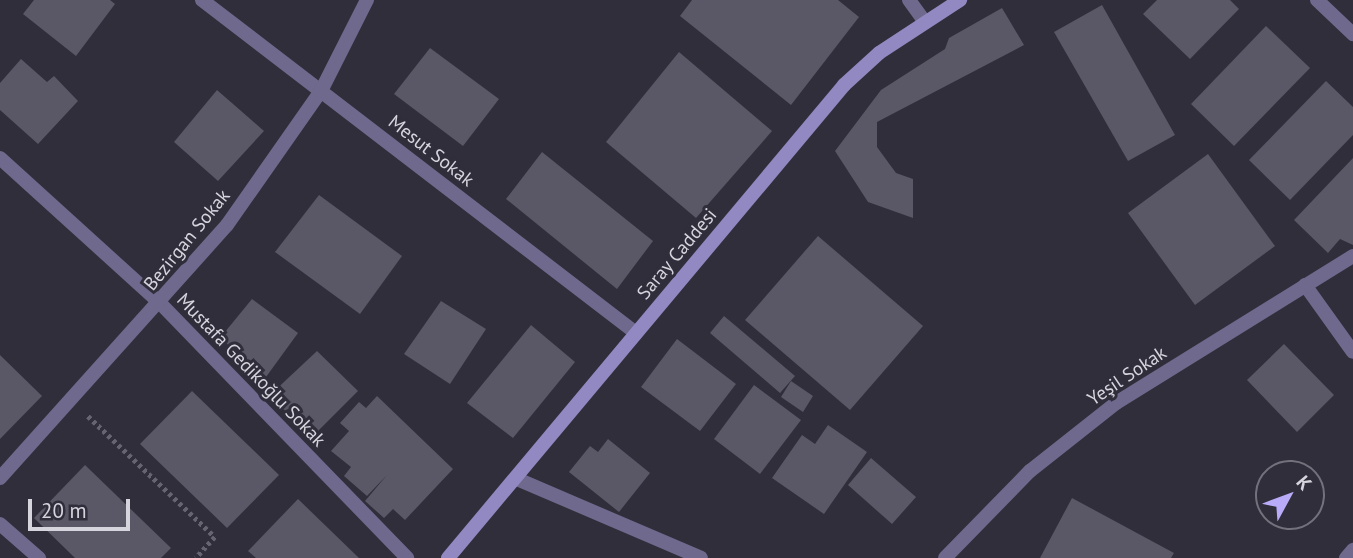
<!DOCTYPE html>
<meta charset="utf-8">
<style>
body{margin:0}
#map{position:relative;width:1353px;height:558px;overflow:hidden;background:#302e3b;font-family:"PT Sans",sans-serif}
div>[style]{position:absolute}
.building>*{inset:0;background:#5a5766}
.path>*{height:4.5px;margin-top:-2.25px;transform-origin:0;background:repeating-linear-gradient(90deg,#666470 0 3.5px,transparent 0 7px)}
.minor>*{height:14px;margin:-7px;padding:0 7px;transform-origin:7px;border-radius:7px;background:#6f698d}
.tertiary>*{height:14px;margin:-7px;padding:0 7px;transform-origin:7px;border-radius:7px;background:#6f698d}
.secondary>*{height:14px;margin:-7px;padding:0 7px;transform-origin:7px;border-radius:7px;background:#9389c2}
span{translate:-50% -50%;white-space:nowrap;text-align:center;line-height:1.15;-webkit-text-stroke:6px #302e3b;paint-order:stroke}
.street-label{font-size:19px;color:#d6d5de}
.north{position:absolute;left:1255px;top:460px;width:70px;height:70px;box-sizing:border-box;background:#302e3b;border:2px solid #72717c;border-radius:50%;rotate:49deg;font-size:19px;font-weight:700;line-height:28px;text-align:center;color:#d6d5de}
.north::after{content:'';display:block;margin:auto;width:24px;height:32px;background:#b9abf7;clip-path:polygon(50% 0,100% 100%,50% 72%,0 100%)}
.scale{position:absolute;left:28px;top:499px;width:102px;height:32px;box-sizing:border-box;border:4px solid #d6d5de;border-top:0;padding-left:9px;font-size:21px;line-height:24px;white-space:nowrap;color:#d6d5de;-webkit-text-stroke:5px #302e3b;paint-order:stroke}
</style>
<div id="map">
<div class="building">
<div style="clip-path:polygon(34px 0,110px 0,115px 4px,76px 56px,23px 14px)"></div>
<div style="clip-path:polygon(692px 0,838px 0,859px 17px,791px 105px,680px 16px)"></div>
<div style="clip-path:polygon(1157px 0,1230px 0,1239px 9px,1190px 59px,1143px 14px)"></div>
<div style="clip-path:polygon(1102px 5px,1175px 135px,1128px 161px,1054px 32px)"></div>
<div style="clip-path:polygon(1002px 8px,1024px 45px,877px 122px,877px 147px,896px 173px,913px 179px,913px 218px,868px 202px,835px 151px,881px 90px,945px 49px,949px 38px)"></div>
<div style="clip-path:polygon(1266px 26px,1310px 68px,1234px 146px,1191px 104px)"></div>
<div style="clip-path:polygon(430px 48px,499px 99px,463px 146px,394px 94px)"></div>
<div style="clip-path:polygon(679px 52px,772px 131px,696px 218px,606px 142px)"></div>
<div style="clip-path:polygon(21px 59px,47px 82px,54px 76px,78px 101px,38px 144px,0 110px,0 83px)"></div>
<div style="clip-path:polygon(1326px 81px,1353px 107px,1353px 135px,1290px 200px,1249px 160px)"></div>
<div style="clip-path:polygon(217px 90px,264px 131px,218px 181px,174px 142px)"></div>
<div style="clip-path:polygon(542px 152px,653px 241px,617px 289px,506px 199px)"></div>
<div style="clip-path:polygon(1208px 154px,1275px 246px,1195px 305px,1128px 213px)"></div>
<div style="clip-path:polygon(1353px 158px,1353px 245px,1340px 239px,1328px 253px,1294px 220px)"></div>
<div style="clip-path:polygon(319px 195px,402px 256px,360px 314px,275px 252px)"></div>
<div style="clip-path:polygon(818px 236px,923px 326px,850px 410px,745px 320px)"></div>
<div style="clip-path:polygon(252px 299px,298px 333px,266px 377px,220px 338px)"></div>
<div style="clip-path:polygon(441px 301px,486px 329px,450px 384px,404px 354px)"></div>
<div style="clip-path:polygon(724px 316px,795px 376px,780px 393px,710px 333px)"></div>
<div style="clip-path:polygon(531px 325px,575px 362px,513px 438px,467px 403px)"></div>
<div style="clip-path:polygon(677px 339px,736px 384px,700px 431px,641px 387px)"></div>
<div style="clip-path:polygon(1284px 344px,1334px 395px,1297px 432px,1247px 380px)"></div>
<div style="clip-path:polygon(317px 351px,358px 391px,313px 436px,269px 396px)"></div>
<div style="clip-path:polygon(0 355px,42px 396px,0 439px)"></div>
<div style="clip-path:polygon(791px 381px,813px 396px,803px 412px,781px 397px)"></div>
<div style="clip-path:polygon(754px 385px,801px 420px,760px 474px,714px 439px)"></div>
<div style="clip-path:polygon(192px 391px,279px 475px,227px 528px,140px 444px)"></div>
<div style="clip-path:polygon(377px 396px,453px 469px,405px 520px,393px 509px,384px 518px,365px 501px,387px 475px,367px 496px,344px 476px,351px 467px,331px 451px,349px 431px,340px 423px,359px 402px,366px 408px)"></div>
<div style="clip-path:polygon(828px 425px,867px 452px,824px 514px,772px 478px,802px 435px,815px 444px)"></div>
<div style="clip-path:polygon(608px 439px,650px 473px,619px 512px,569px 472px,590px 446px,598px 452px)"></div>
<div style="clip-path:polygon(871px 458px,916px 497px,892px 524px,848px 485px)"></div>
<div style="clip-path:polygon(85px 465px,171px 548px,161px 558px,75px 558px,34px 518px)"></div>
<div style="clip-path:polygon(1072px 498px,1174px 553px,1171px 558px,1040px 558px)"></div>
<div style="clip-path:polygon(298px 499px,359px 558px,256px 558px,248px 551px)"></div>
</div>
<div class="path">
<div style="left:88px;top:416px;width:175px;rotate:43.6deg"></div>
<div style="left:215px;top:537px;width:28px;rotate:132deg"></div>
</div>
<div class="minor">
<div style="left:202px;top:0;width:547px;rotate:37.5deg"></div>
<div style="left:909px;top:0;width:27px;rotate:54deg"></div>
<div style="left:0;top:158px;width:217px;rotate:42.2deg"></div>
<div style="left:161px;top:304px;width:354px;rotate:45.9deg"></div>
<div style="left:1305px;top:285px;width:82px;rotate:54.4deg"></div>
<div style="left:0;top:478px;width:340px;rotate:-48.1deg"></div>
<div style="left:227px;top:225px;width:164px;rotate:-55deg"></div>
<div style="left:321px;top:91px;width:102px;rotate:-63.2deg"></div>
<div style="left:517px;top:479px;width:200px;rotate:23.2deg"></div>
<div style="left:0;top:524px;width:52px;rotate:41.1deg"></div>
<div style="left:945px;top:558px;width:122px;rotate:-45.7deg"></div>
<div style="left:1030px;top:471px;width:110px;rotate:-38.3deg"></div>
<div style="left:1116px;top:403px;width:279px;rotate:-31.8deg"></div>
<div style="left:1346px;top:558px;width:11px;rotate:-49deg"></div>
</div>
<div class="tertiary">
<div style="left:1317px;top:0;width:50px;rotate:43.4deg"></div>
</div>
<div class="secondary">
<div style="left:448px;top:558px;width:617px;rotate:-50.06deg"></div>
<div style="left:844px;top:85px;width:47px;rotate:-42.4deg"></div>
<div style="left:879px;top:53px;width:97px;rotate:-33.2deg"></div>
</div>
<div class="street-label">
<span style="left:431px;top:151px;rotate:38deg">Mesut Sokak</span>
<span style="left:187px;top:240px;rotate:-51deg">Bezirgan Sokak</span>
<span style="left:677px;top:254px;rotate:-50deg">Saray Caddesi</span>
<span style="left:251px;top:370px;rotate:46deg">Mustafa Gedikoğlu Sokak</span>
<span style="left:1127px;top:376px;rotate:-34deg">Yeşil Sokak</span>
</div>
<div class="north">K</div>
<div class="scale">20 m</div>
</div>
